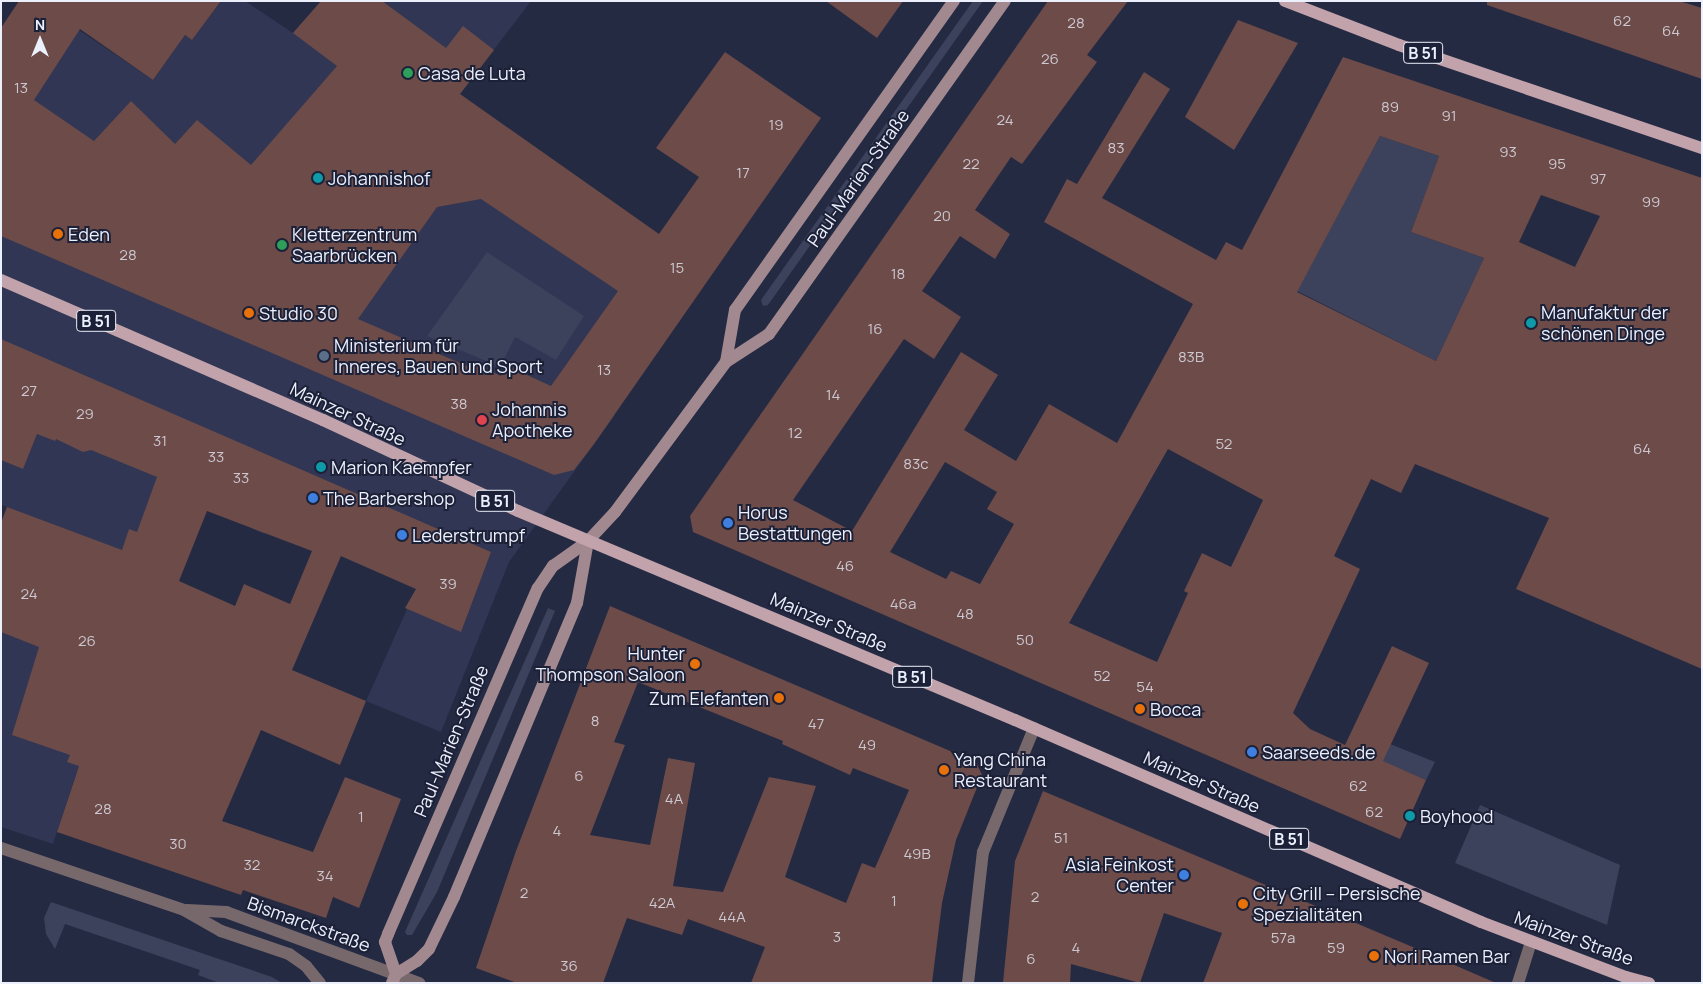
<!DOCTYPE html>
<meta charset="utf-8">
<style>
body{margin:0}
#map{position:relative;width:1703px;height:984px;overflow:hidden;background:#252a43;font-family:Manrope,sans-serif}
div>[style]{position:absolute}
.built>*{inset:0;background:#303653}
.green>*{inset:0;background:#3c425b}
.building>*{inset:0;background:#6c4b49}
.minor>*{height:12px;margin:-6px;padding:0 6px;transform-origin:6px;border-radius:6px;background:#77686c}
.secondary>*{height:12px;margin:-6px;padding:0 6px;transform-origin:6px;border-radius:6px;background:#a28990}
.primary>*{height:12px;margin:-6px;padding:0 6px;transform-origin:6px;border-radius:6px;background:#c2a3ab}
.dots>*{width:14px;height:14px;translate:-50% -50%;box-sizing:border-box;border:2px solid #1c2138;border-radius:50%}
span{translate:-50% -50%;white-space:nowrap;text-align:center;line-height:1.15;-webkit-text-stroke:4px #1c2138;paint-order:stroke}
.number-label{font-size:15px;color:#ccc7d0}
.number-label span{-webkit-text-stroke-width:0}
.shield-label span{padding:1px 4px;background:#1c2138;border:1px solid;border-radius:4px;-webkit-text-stroke-width:0}
.shield-label{font-size:16px;color:#ecf0fd;font-weight:700}
.poi-label{font-size:18px;color:#ecf0fd}
.left{translate:0 -50%;text-align:left}
.right{translate:-100% -50%;text-align:right}
.street-label{font-size:18px;color:#ecf0fd}
.frame{position:absolute;inset:0;border:2px solid #ecf0fd;pointer-events:none}
.north{position:absolute;left:15px;top:15px;width:50px;height:50px;-webkit-text-stroke:4px #1c2138;paint-order:stroke;rotate:0deg;font-size:14px;font-weight:700;line-height:20px;text-align:center;color:#ecf0fd}
.north::after{content:'';display:block;margin:auto;width:18px;height:22px;background:#ecf0fd;clip-path:polygon(50% 0,100% 100%,50% 72%,0 100%)}
</style>
<div id="map">
<div class="built">
<div style="clip-path:polygon(218px 1px,245px 1px,293px 33px,321px 1px,531px 1px,460px 94px,652px 245px,558px 376px,615px 415px,509px 562px,441px 732px,366px 701px,416px 589px,269px 525px,265px 534px,257px 531px,189px 494px,75px 777px,53px 844px,1px 827px,1px 523px,7px 507px,1px 505px,1px 101px,79px 30px,153px 80px,185px 35px,192px 40px,220px 3px)"></div>
</div>
<div class="green">
<div style="clip-path:polygon(973px 1px,983px 1px,768px 305px,763px 306px,761px 300px)"></div>
<div style="clip-path:polygon(1380px 136px,1439px 156px,1411px 232px,1484px 258px,1436px 361px,1297px 291px)"></div>
<div style="clip-path:polygon(487px 252px,584px 316px,556px 360px,515px 337px,500px 367px,427px 336px)"></div>
<div style="clip-path:polygon(548px 608px,555px 611px,437px 892px,412px 935px,407px 935px,405px 932px)"></div>
<div style="clip-path:polygon(1385px 742px,1435px 762px,1426px 780px,1363px 753px)"></div>
<div style="clip-path:polygon(1480px 805px,1620px 865px,1607px 925px,1455px 863px)"></div>
<div style="clip-path:polygon(51px 902px,272px 977px,282px 983px,219px 983px,198px 975px,200px 970px,65px 924px,55px 949px,46px 934px,44px 918px)"></div>
</div>
<div class="building">
<div style="clip-path:polygon(evenodd,19px 1px,221px 1px,192px 40px,185px 35px,153px 80px,80px 29px,34px 100px,94px 141px,131px 101px,175px 144px,197px 120px,251px 165px,337px 66px,293px 33px,321px 1px,382px 1px,446px 48px,463px 26px,494px 50px,460px 94px,659px 234px,699px 177px,656px 148px,725px 52px,821px 118px,594px 444px,574px 470px,554px 475px,1px 236px,1px 28px,19px 1px,481px 199px,618px 291px,551px 386px,505px 365px,501px 376px,469px 361px,467px 366px,358px 319px,437px 207px,481px 199px)"></div>
<div style="clip-path:polygon(826px 1px,903px 1px,877px 38px)"></div>
<div style="clip-path:polygon(evenodd,1048px 1px,1128px 1px,1087px 55px,1097px 62px,1022px 164px,1011px 157px,975px 210px,1010px 234px,995px 259px,960px 236px,922px 291px,961px 317px,934px 359px,904px 339px,793px 500px,852px 531px,961px 352px,998px 375px,964px 430px,1016px 461px,1049px 404px,1117px 443px,1193px 304px,1044px 222px,1067px 179px,1077px 184px,1144px 72px,1170px 89px,1102px 198px,1216px 260px,1226px 242px,1242px 250px,1343px 57px,1702px 178px,1702px 669px,1516px 589px,1549px 518px,1415px 464px,1401px 493px,1371px 479px,1334px 556px,1360px 569px,1293px 713px,1310px 729px,1345px 745px,1392px 646px,1429px 663px,1383px 761px,1426px 780px,1400px 839px,693px 532px,690px 516px,1048px 1px,1380px 136px,1439px 156px,1411px 232px,1484px 258px,1436px 361px,1297px 292px,1380px 136px,1048px 1px,1541px 195px,1600px 216px,1575px 267px,1519px 242px,1541px 195px,1048px 1px,1168px 449px,1263px 500px,1231px 567px,1202px 553px,1184px 591px,1188px 593px,1157px 662px,1069px 623px,1168px 449px,1048px 1px,945px 462px,997px 492px,987px 509px,1014px 524px,980px 584px,951px 571px,946px 579px,890px 552px,945px 462px)"></div>
<div style="clip-path:polygon(1487px 1px,1679px 1px,1702px 8px,1702px 79px,1487px 5px)"></div>
<div style="clip-path:polygon(1238px 20px,1298px 43px,1234px 150px,1185px 117px)"></div>
<div style="clip-path:polygon(evenodd,1px 339px,491px 552px,461px 632px,405px 608px,416px 589px,341px 556px,292px 670px,366px 701px,340px 765px,261px 730px,222px 821px,313px 852px,345px 777px,401px 799px,359px 908px,333px 897px,326px 918px,243px 890px,241px 895px,57px 832px,79px 766px,67px 762px,70px 755px,12px 735px,39px 647px,1px 632px,1px 523px,7px 507px,122px 550px,129px 529px,137px 532px,157px 477px,91px 450px,83px 452px,56px 439px,55px 441px,37px 434px,23px 469px,1px 460px,1px 339px,207px 511px,312px 551px,290px 604px,244px 584px,235px 606px,179px 581px,207px 511px)"></div>
<div style="clip-path:polygon(evenodd,610px 606px,976px 762px,982px 775px,956px 840px,942px 903px,932px 983px,751px 983px,765px 947px,688px 919px,682px 935px,627px 918px,603px 983px,517px 983px,476px 968px,516px 851px,610px 606px,638px 682px,783px 741px,782px 744px,850px 775px,853px 768px,909px 790px,875px 868px,862px 863px,846px 903px,785px 877px,816px 786px,769px 777px,723px 892px,673px 886px,695px 763px,668px 758px,650px 845px,590px 835px,625px 745px,614px 742px,638px 682px)"></div>
<div style="clip-path:polygon(1043px 791px,1415px 948px,1496px 983px,1203px 983px,1222px 933px,1164px 913px,1140px 983px,1071px 964px,1070px 983px,1003px 983px,1015px 861px)"></div>
</div>
<div class="minor">
<div style="left:1px;top:848px;width:193px;rotate:18.7deg"></div>
<div style="left:184px;top:910px;width:43px;rotate:29.6deg"></div>
<div style="left:221px;top:931px;width:72px;rotate:18.7deg"></div>
<div style="left:289px;top:954px;width:21px;rotate:35deg"></div>
<div style="left:306px;top:966px;width:22px;rotate:51deg"></div>
<div style="left:187px;top:910px;width:39px;rotate:3deg"></div>
<div style="left:226px;top:912px;width:206px;rotate:20.2deg"></div>
<div style="left:968px;top:983px;width:132px;rotate:-83.5deg"></div>
<div style="left:983px;top:852px;width:134px;rotate:-67.6deg"></div>
<div style="left:1518px;top:983px;width:43px;rotate:-72.4deg"></div>
</div>
<div class="secondary">
<div style="left:726px;top:362px;width:53px;rotate:-80.2deg"></div>
<div style="left:735px;top:310px;width:379px;rotate:-54.7deg"></div>
<div style="left:396px;top:974px;width:34px;rotate:-109deg"></div>
<div style="left:385px;top:942px;width:9px;rotate:-69deg"></div>
<div style="left:388px;top:934px;width:377px;rotate:-66.6deg"></div>
<div style="left:538px;top:588px;width:27px;rotate:-56deg"></div>
<div style="left:553px;top:566px;width:43px;rotate:-35.5deg"></div>
<div style="left:588px;top:541px;width:40px;rotate:-47deg"></div>
<div style="left:615px;top:512px;width:187px;rotate:-53.5deg"></div>
<div style="left:726px;top:362px;width:51px;rotate:-33.1deg"></div>
<div style="left:769px;top:334px;width:408px;rotate:-54.7deg"></div>
<div style="left:392px;top:983px;width:10px;rotate:-66deg"></div>
<div style="left:396px;top:974px;width:25px;rotate:-32deg"></div>
<div style="left:417px;top:961px;width:17px;rotate:-45deg"></div>
<div style="left:429px;top:949px;width:58px;rotate:-64.3deg"></div>
<div style="left:454px;top:897px;width:319px;rotate:-67.3deg"></div>
<div style="left:577px;top:603px;width:63px;rotate:-79.9deg"></div>
</div>
<div class="primary">
<div style="left:1285px;top:1px;width:122px;rotate:21.1deg"></div>
<div style="left:1399px;top:45px;width:320px;rotate:18.8deg"></div>
<div style="left:1px;top:280px;width:351px;rotate:23.5deg"></div>
<div style="left:323px;top:420px;width:215px;rotate:25deg"></div>
<div style="left:518px;top:511px;width:539px;rotate:22.81deg"></div>
<div style="left:1015px;top:720px;width:508px;rotate:23.44deg"></div>
<div style="left:1481px;top:922px;width:155px;rotate:20.8deg"></div>
<div style="left:1626px;top:977px;width:24px;rotate:15deg"></div>
</div>
<div class="dots">
<div style="left:408px;top:73px;background:#2e9e5b"></div>
<div style="left:318px;top:178px;background:#0f9aa8"></div>
<div style="left:58px;top:234px;background:#e8710a"></div>
<div style="left:282px;top:245px;background:#2e9e5b"></div>
<div style="left:249px;top:313px;background:#e8710a"></div>
<div style="left:1531px;top:323px;background:#0f9aa8"></div>
<div style="left:324px;top:356px;background:#5c6f8a"></div>
<div style="left:482px;top:420px;background:#e0444e"></div>
<div style="left:321px;top:467px;background:#0f9aa8"></div>
<div style="left:313px;top:498px;background:#3f7fe0"></div>
<div style="left:728px;top:523px;background:#3f7fe0"></div>
<div style="left:402px;top:535px;background:#3f7fe0"></div>
<div style="left:695px;top:664px;background:#e8710a"></div>
<div style="left:779px;top:698px;background:#e8710a"></div>
<div style="left:1140px;top:709px;background:#e8710a"></div>
<div style="left:1252px;top:752px;background:#3f7fe0"></div>
<div style="left:944px;top:770px;background:#e8710a"></div>
<div style="left:1410px;top:816px;background:#0f9aa8"></div>
<div style="left:1184px;top:875px;background:#3f7fe0"></div>
<div style="left:1243px;top:904px;background:#e8710a"></div>
<div style="left:1374px;top:956px;background:#e8710a"></div>
</div>
<div class="number-label">
<span style="left:1622px;top:21px">62</span>
<span style="left:1076px;top:23px">28</span>
<span style="left:1671px;top:31px">64</span>
<span style="left:1050px;top:59px">26</span>
<span style="left:21px;top:88px">13</span>
<span style="left:1390px;top:107px">89</span>
<span style="left:1449px;top:116px">91</span>
<span style="left:1005px;top:120px">24</span>
<span style="left:776px;top:125px">19</span>
<span style="left:1116px;top:148px">83</span>
<span style="left:1508px;top:152px">93</span>
<span style="left:971px;top:164px">22</span>
<span style="left:1557px;top:164px">95</span>
<span style="left:743px;top:173px">17</span>
<span style="left:1598px;top:179px">97</span>
<span style="left:1651px;top:202px">99</span>
<span style="left:942px;top:216px">20</span>
<span style="left:128px;top:255px">28</span>
<span style="left:677px;top:268px">15</span>
<span style="left:898px;top:274px">18</span>
<span style="left:875px;top:329px">16</span>
<span style="left:1191px;top:357px">83B</span>
<span style="left:604px;top:370px">13</span>
<span style="left:29px;top:391px">27</span>
<span style="left:833px;top:395px">14</span>
<span style="left:459px;top:404px">38</span>
<span style="left:85px;top:414px">29</span>
<span style="left:795px;top:433px">12</span>
<span style="left:160px;top:441px">31</span>
<span style="left:1224px;top:444px">52</span>
<span style="left:1642px;top:449px">64</span>
<span style="left:216px;top:457px">33</span>
<span style="left:916px;top:464px">83c</span>
<span style="left:241px;top:478px">33</span>
<span style="left:845px;top:566px">46</span>
<span style="left:448px;top:584px">39</span>
<span style="left:29px;top:594px">24</span>
<span style="left:903px;top:604px">46a</span>
<span style="left:965px;top:614px">48</span>
<span style="left:1025px;top:640px">50</span>
<span style="left:87px;top:641px">26</span>
<span style="left:1102px;top:676px">52</span>
<span style="left:1145px;top:687px">54</span>
<span style="left:595px;top:721px">8</span>
<span style="left:816px;top:724px">47</span>
<span style="left:867px;top:745px">49</span>
<span style="left:579px;top:776px">6</span>
<span style="left:1358px;top:786px">62</span>
<span style="left:674px;top:799px">4A</span>
<span style="left:103px;top:809px">28</span>
<span style="left:1374px;top:812px">62</span>
<span style="left:361px;top:817px">1</span>
<span style="left:557px;top:831px">4</span>
<span style="left:1061px;top:838px">51</span>
<span style="left:178px;top:844px">30</span>
<span style="left:917px;top:854px">49B</span>
<span style="left:252px;top:865px">32</span>
<span style="left:325px;top:876px">34</span>
<span style="left:524px;top:893px">2</span>
<span style="left:1035px;top:897px">2</span>
<span style="left:894px;top:901px">1</span>
<span style="left:662px;top:903px">42A</span>
<span style="left:732px;top:917px">44A</span>
<span style="left:837px;top:937px">3</span>
<span style="left:1283px;top:938px">57a</span>
<span style="left:1076px;top:948px">4</span>
<span style="left:1336px;top:948px">59</span>
<span style="left:1031px;top:959px">6</span>
<span style="left:569px;top:966px">36</span>
</div>
<div class="shield-label">
<span style="left:1423px;top:53px">B 51</span>
<span style="left:96px;top:321px">B 51</span>
<span style="left:495px;top:501px">B 51</span>
<span style="left:912px;top:677px">B 51</span>
<span style="left:1289px;top:839px">B 51</span>
</div>
<div class="poi-label">
<span class="left" style="left:418px;top:73px">Casa de Luta</span>
<span class="left" style="left:328px;top:178px">Johannishof</span>
<span class="left" style="left:68px;top:234px">Eden</span>
<span class="left" style="left:292px;top:245px">Kletterzentrum<br>Saarbrücken</span>
<span class="left" style="left:259px;top:313px">Studio 30</span>
<span class="left" style="left:1541px;top:323px">Manufaktur der<br>schönen Dinge</span>
<span class="left" style="left:334px;top:356px">Ministerium für<br>Inneres, Bauen und Sport</span>
<span class="left" style="left:492px;top:420px">Johannis<br>Apotheke</span>
<span class="left" style="left:331px;top:467px">Marion Kaempfer</span>
<span class="left" style="left:323px;top:498px">The Barbershop</span>
<span class="left" style="left:738px;top:523px">Horus<br>Bestattungen</span>
<span class="left" style="left:412px;top:535px">Lederstrumpf</span>
<span class="right" style="left:685px;top:664px">Hunter<br>Thompson Saloon</span>
<span class="right" style="left:769px;top:698px">Zum Elefanten</span>
<span class="left" style="left:1150px;top:709px">Bocca</span>
<span class="left" style="left:1262px;top:752px">Saarseeds.de</span>
<span class="left" style="left:954px;top:770px">Yang China<br>Restaurant</span>
<span class="left" style="left:1420px;top:816px">Boyhood</span>
<span class="right" style="left:1174px;top:875px">Asia Feinkost<br>Center</span>
<span class="left" style="left:1253px;top:904px">City Grill – Persische<br>Spezialitäten</span>
<span class="left" style="left:1384px;top:956px">Nori Ramen Bar</span>
</div>
<div class="street-label">
<span style="left:858px;top:178px;rotate:-55deg">Paul-Marien-Straße</span>
<span style="left:348px;top:414px;rotate:25deg">Mainzer Straße</span>
<span style="left:829px;top:622px;rotate:23deg">Mainzer Straße</span>
<span style="left:451px;top:741px;rotate:-67deg">Paul-Marien-Straße</span>
<span style="left:1202px;top:782px;rotate:24deg">Mainzer Straße</span>
<span style="left:309px;top:924px;rotate:20deg">Bismarckstraße</span>
<span style="left:1574px;top:938px;rotate:20deg">Mainzer Straße</span>
</div>
<div class="frame"></div>
<div class="north">N</div>
</div>
